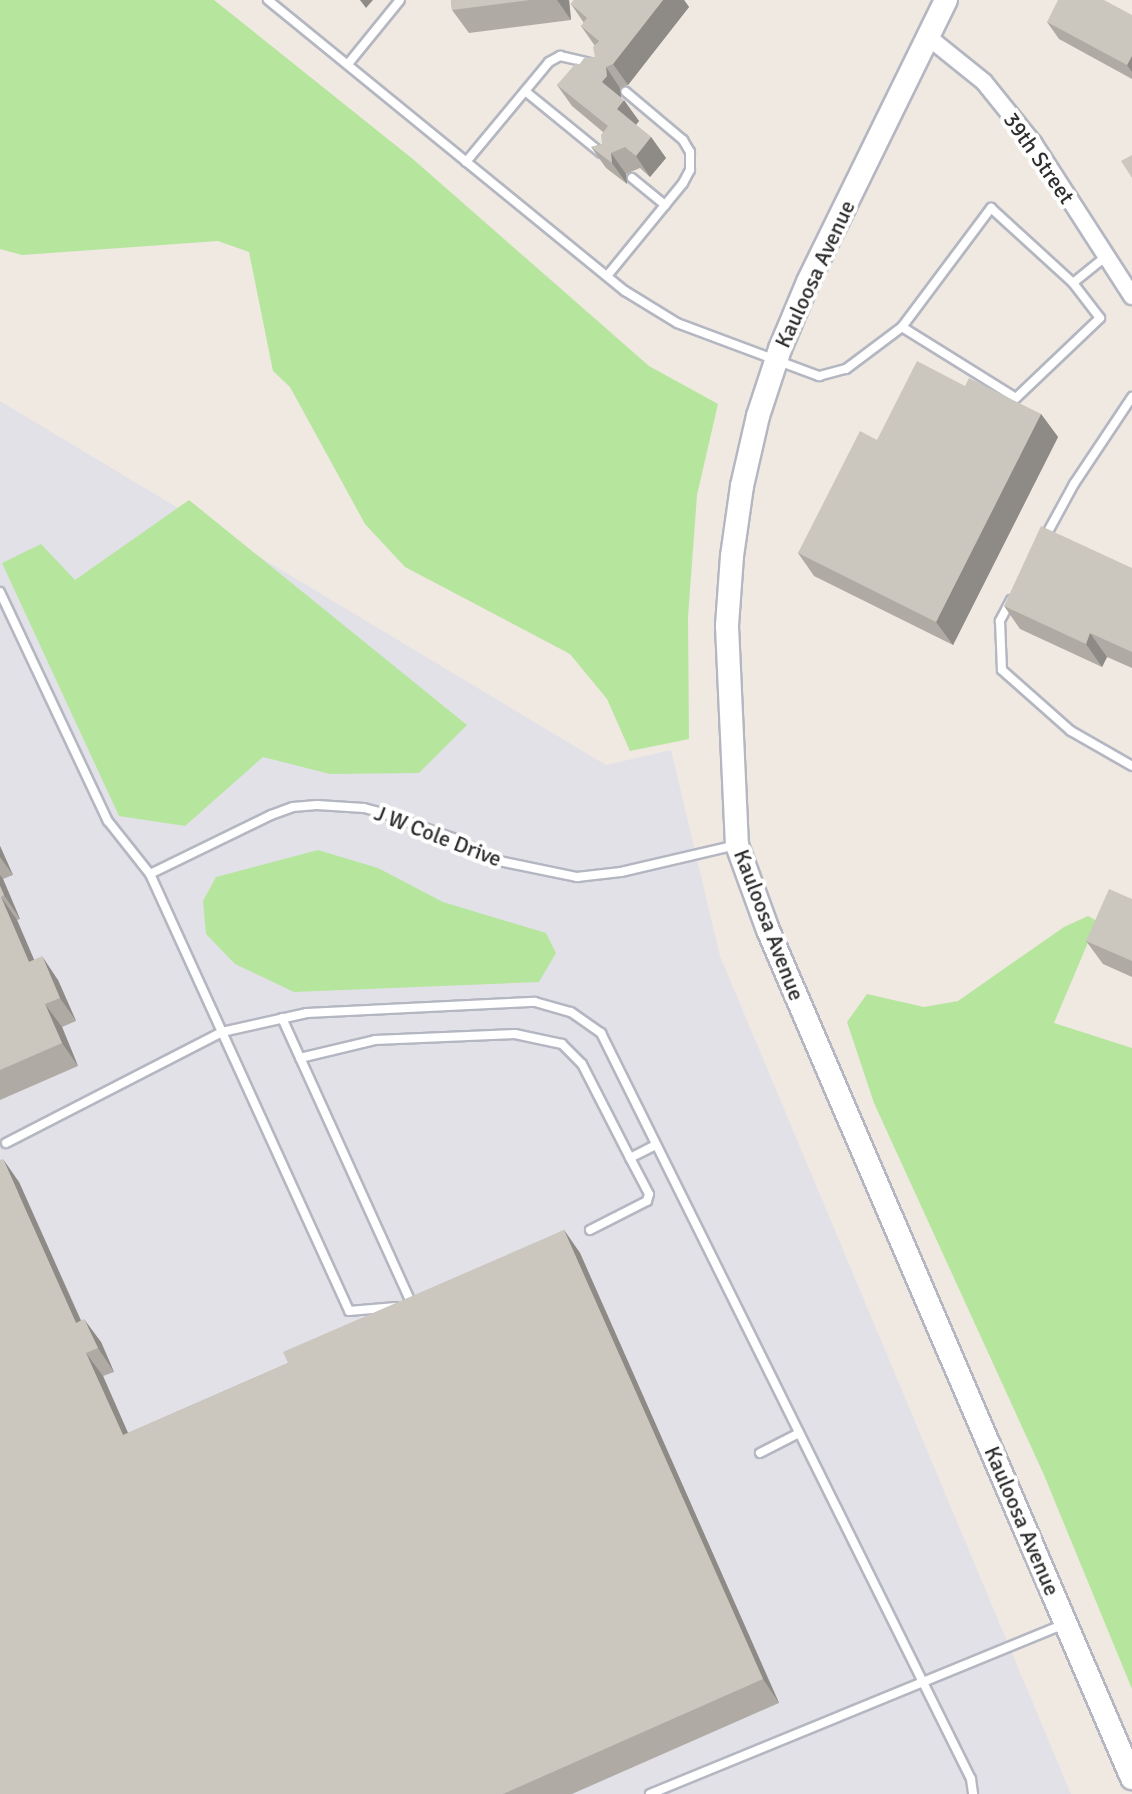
<!DOCTYPE html>
<style>
body{margin:0}
#map{position:relative;width:1132px;height:1794px;overflow:hidden;background:#efe9e1;font-family:Signika,sans-serif}
div>[style]{position:absolute}
.industrial>*{inset:0;background:#e3e1e8}
.green>*{inset:0;background:#b6e59e}
.roads{filter:drop-shadow(2px 0 #b4b7c1) drop-shadow(-2px 0 #b4b7c1) drop-shadow(0 2px #b4b7c1) drop-shadow(0 -2px #b4b7c1)}
.service>*{height:8px;margin:-4px;padding:0 4px;transform-origin:4px;border-radius:4px;background:#fff}
.minor>*{height:16px;margin:-8px;padding:0 8px;transform-origin:8px;border-radius:8px;background:#fff}
.tertiary>*{height:22px;margin:-11px;padding:0 11px;transform-origin:11px;border-radius:11px;background:#fff}
.wall>*{inset:0;background:#afaba4}
.shaded-wall>*{inset:0;background:#8e8b86}
.building>*{inset:0;background:#cbc7bf}
span{translate:-50% -50%;white-space:nowrap;text-align:center;line-height:1.15;-webkit-text-stroke:8px #fff;paint-order:stroke}
.street-label{font-size:22px;color:#2e2e2e}
</style>
<div id="map">
<div class="industrial">
<div style="clip-path:polygon(0 401px,606px 765px,671px 750px,720px 956px,1071px 1794px,0 1794px)"></div>
</div>
<div class="green">
<div style="clip-path:polygon(0 0,214px 0,414px 160px,649px 366px,718px 404px,697px 495px,688px 617px,689px 739px,630px 751px,607px 699px,570px 654px,405px 567px,365px 524px,290px 387px,273px 371px,249px 252px,218px 241px,22px 255px,0 249px)"></div>
<div style="clip-path:polygon(189px 500px,467px 725px,419px 773px,330px 774px,263px 757px,185px 826px,119px 816px,2px 563px,41px 544px,75px 580px)"></div>
<div style="clip-path:polygon(318px 850px,378px 868px,443px 902px,546px 933px,556px 953px,539px 982px,294px 992px,235px 964px,206px 934px,203px 901px,216px 877px)"></div>
<div style="clip-path:polygon(1088px 916px,1097px 921px,1054px 1023px,1132px 1048px,1132px 1689px,1044px 1475px,874px 1103px,847px 1022px,867px 994px,924px 1007px,958px 1001px,1064px 927px)"></div>
</div>
<div class="roads">
<div class="service">
<div style="left:268px;top:0;width:461px;rotate:39.2deg"></div>
<div style="left:625px;top:291px;width:61px;rotate:31.6deg"></div>
<div style="left:677px;top:323px;width:152px;rotate:20.5deg"></div>
<div style="left:819px;top:376px;width:28px;rotate:-15deg"></div>
<div style="left:846px;top:369px;width:70px;rotate:-36.9deg"></div>
<div style="left:902px;top:327px;width:149px;rotate:-53.2deg"></div>
<div style="left:991px;top:208px;width:111px;rotate:42.4deg"></div>
<div style="left:1073px;top:283px;width:40px;rotate:-39deg"></div>
<div style="left:348px;top:64px;width:82px;rotate:-50.9deg"></div>
<div style="left:525px;top:91px;width:98px;rotate:39.2deg"></div>
<div style="left:466px;top:162px;width:130px;rotate:-50.3deg"></div>
<div style="left:549px;top:62px;width:13px;rotate:-29deg"></div>
<div style="left:560px;top:56px;width:32px;rotate:13deg"></div>
<div style="left:632px;top:178px;width:43px;rotate:39.3deg"></div>
<div style="left:607px;top:276px;width:120px;rotate:-50.7deg"></div>
<div style="left:683px;top:183px;width:15px;rotate:-62deg"></div>
<div style="left:690px;top:170px;width:18px;rotate:-90deg"></div>
<div style="left:690px;top:152px;width:14px;rotate:-120deg"></div>
<div style="left:683px;top:140px;width:75px;rotate:-139.9deg"></div>
<div style="left:902px;top:327px;width:134px;rotate:31.9deg"></div>
<div style="left:1016px;top:398px;width:116px;rotate:-43.6deg"></div>
<div style="left:1100px;top:318px;width:44px;rotate:-127.6deg"></div>
<div style="left:1044px;top:539px;width:63px;rotate:-61.4deg"></div>
<div style="left:1074px;top:484px;width:105px;rotate:-56.3deg"></div>
<div style="left:0;top:592px;width:253px;rotate:64.8deg"></div>
<div style="left:108px;top:821px;width:68px;rotate:51.6deg"></div>
<div style="left:150px;top:874px;width:480px;rotate:65.5deg"></div>
<div style="left:349px;top:1311px;width:47px;rotate:-4.9deg"></div>
<div style="left:1011px;top:600px;width:24px;rotate:118deg"></div>
<div style="left:1000px;top:621px;width:49px;rotate:87.7deg"></div>
<div style="left:1002px;top:670px;width:92px;rotate:41.5deg"></div>
<div style="left:1071px;top:731px;width:70px;rotate:29.8deg"></div>
<div style="left:150px;top:874px;width:135px;rotate:-26deg"></div>
<div style="left:271px;top:815px;width:23px;rotate:-20deg"></div>
<div style="left:293px;top:807px;width:24px;rotate:-5deg"></div>
<div style="left:317px;top:805px;width:47px;rotate:3.7deg"></div>
<div style="left:364px;top:808px;width:23px;rotate:15deg"></div>
<div style="left:386px;top:814px;width:71px;rotate:19.7deg"></div>
<div style="left:453px;top:838px;width:51px;rotate:26.6deg"></div>
<div style="left:499px;top:861px;width:80px;rotate:11.6deg"></div>
<div style="left:577px;top:877px;width:44px;rotate:-6.5deg"></div>
<div style="left:621px;top:872px;width:118px;rotate:-13.2deg"></div>
<div style="left:282px;top:1018px;width:314px;rotate:65.6deg"></div>
<div style="left:300px;top:1058px;width:77px;rotate:-13.5deg"></div>
<div style="left:375px;top:1040px;width:140px;rotate:-2.5deg"></div>
<div style="left:515px;top:1034px;width:48px;rotate:12deg"></div>
<div style="left:562px;top:1044px;width:28px;rotate:45deg"></div>
<div style="left:582px;top:1064px;width:106px;rotate:62.9deg"></div>
<div style="left:630px;top:1158px;width:29px;rotate:-27deg"></div>
<div style="left:6px;top:1143px;width:243px;rotate:-27.2deg"></div>
<div style="left:222px;top:1032px;width:87px;rotate:-12.6deg"></div>
<div style="left:307px;top:1013px;width:228px;rotate:-2.8deg"></div>
<div style="left:535px;top:1002px;width:37px;rotate:16deg"></div>
<div style="left:571px;top:1012px;width:37px;rotate:35deg"></div>
<div style="left:601px;top:1033px;width:833px;rotate:63.62deg"></div>
<div style="left:971px;top:1779px;width:15px;rotate:82deg"></div>
<div style="left:590px;top:1230px;width:64px;rotate:-27deg"></div>
<div style="left:647px;top:1201px;width:7px;rotate:-74deg"></div>
<div style="left:649px;top:1194px;width:41px;rotate:-117.8deg"></div>
<div style="left:760px;top:1453px;width:44px;rotate:-27.1deg"></div>
<div style="left:650px;top:1794px;width:448px;rotate:-22.3deg"></div>
</div>
<div class="minor">
<div style="left:927px;top:36px;width:73px;rotate:38.9deg"></div>
<div style="left:984px;top:82px;width:80px;rotate:51.1deg"></div>
<div style="left:1034px;top:144px;width:181px;rotate:57.2deg"></div>
</div>
<div class="tertiary">
<div style="left:946px;top:0;width:314px;rotate:116.1deg"></div>
<div style="left:808px;top:282px;width:73px;rotate:112.7deg"></div>
<div style="left:780px;top:349px;width:71px;rotate:108.2deg"></div>
<div style="left:758px;top:416px;width:72px;rotate:102.9deg"></div>
<div style="left:742px;top:486px;width:71px;rotate:98.1deg"></div>
<div style="left:732px;top:556px;width:70px;rotate:94.1deg"></div>
<div style="left:727px;top:626px;width:219px;rotate:87.4deg"></div>
<div style="left:737px;top:845px;width:90px;rotate:70deg"></div>
<div style="left:768px;top:930px;width:923px;rotate:66.77deg"></div>
</div>
</div>
<div class="wall">
<div style="clip-path:polygon(451px 0,569px 0,571px 20px,469px 33px,452px 10px)"></div>
<div style="clip-path:polygon(574px 0,684px 0,689px 7px,628px 85px,620px 88px,621px 98px,639px 121px,636px 125px,651px 137px,666px 158px,650px 177px,640px 168px,626px 174px,627px 184px,606px 168px,591px 147px,602px 144px,603px 132px,572px 106px,557px 85px,579px 65px,595px 57px,595px 46px,581px 26px,584px 23px,571px 4px)"></div>
<div style="clip-path:polygon(1132px 15px,1132px 79px,1059px 39px,1047px 22px)"></div>
<div style="clip-path:polygon(965px 386px,1041px 414px,1058px 437px,953px 645px,814px 576px,798px 553px,877px 440px)"></div>
<div style="clip-path:polygon(1132px 568px,1132px 668px,1107px 657px,1102px 667px,1020px 629px,1004px 606px)"></div>
<div style="clip-path:polygon(0 846px,13px 875px,3px 879px,20px 919px,17px 920px,34px 960px,58px 980px,76px 1021px,62px 1027px,78px 1066px,0 1100px)"></div>
<div style="clip-path:polygon(1132px 899px,1132px 977px,1103px 964px,1086px 941px)"></div>
<div style="clip-path:polygon(19px 1182px,81px 1320px,101px 1342px,114px 1372px,103px 1376px,128px 1433px,288px 1363px,564px 1230px,580px 1253px,779px 1703px,572px 1794px,0 1794px)"></div>
</div>
<div class="shaded-wall">
<div style="clip-path:polygon(360px 0,373px 0,366px 8px)"></div>
<div style="clip-path:polygon(557px 0,569px 0,571px 20px)"></div>
<div style="clip-path:polygon(663px 0,684px 0,689px 7px,628px 85px,613px 64px)"></div>
<div style="clip-path:polygon(1132px 56px,1132px 72px,1127px 65px)"></div>
<div style="clip-path:polygon(606px 67px,620px 88px,621px 97px,616px 103px,602px 82px)"></div>
<div style="clip-path:polygon(624px 100px,639px 121px,631px 130px,617px 109px)"></div>
<div style="clip-path:polygon(651px 137px,666px 158px,650px 177px,636px 156px)"></div>
<div style="clip-path:polygon(611px 153px,626px 174px,627px 184px,612px 163px)"></div>
<div style="clip-path:polygon(1041px 414px,1058px 437px,953px 645px,936px 622px)"></div>
<div style="clip-path:polygon(1090px 633px,1107px 657px,1102px 667px,1086px 644px)"></div>
<div style="clip-path:polygon(0 846px,13px 875px,0 857px)"></div>
<div style="clip-path:polygon(0 875px,3px 879px,20px 919px,4px 895px,0 886px)"></div>
<div style="clip-path:polygon(1px 897px,17px 920px,45px 985px,29px 962px)"></div>
<div style="clip-path:polygon(42px 956px,58px 980px,76px 1021px,60px 998px)"></div>
<div style="clip-path:polygon(45px 1004px,62px 1027px,78px 1066px,62px 1043px)"></div>
<div style="clip-path:polygon(3px 1159px,19px 1182px,92px 1346px,76px 1323px)"></div>
<div style="clip-path:polygon(564px 1230px,580px 1253px,779px 1703px,763px 1679px)"></div>
<div style="clip-path:polygon(84px 1319px,101px 1342px,114px 1372px,98px 1348px)"></div>
<div style="clip-path:polygon(86px 1353px,103px 1376px,139px 1458px,123px 1435px)"></div>
</div>
<div class="building">
<div style="clip-path:polygon(451px 0,530px 0,452px 10px)"></div>
<div style="clip-path:polygon(574px 0,663px 0,613px 64px,606px 67px,607px 76px,602px 82px,624px 100px,617px 109px,651px 137px,636px 156px,625px 147px,611px 153px,612px 163px,591px 147px,602px 144px,601px 135px,608px 126px,557px 85px,576px 63px,579px 65px,584px 58px,595px 57px,593px 47px,599px 41px,581px 26px,587px 18px,571px 4px)"></div>
<div style="clip-path:polygon(1058px 0,1104px 0,1132px 15px,1132px 56px,1127px 65px,1047px 22px)"></div>
<div style="clip-path:polygon(1132px 155px,1132px 178px,1121px 161px)"></div>
<div style="clip-path:polygon(917px 361px,965px 386px,969px 378px,1041px 414px,936px 622px,798px 553px,860px 431px,877px 440px)"></div>
<div style="clip-path:polygon(1041px 526px,1132px 568px,1132px 652px,1090px 633px,1086px 644px,1004px 606px)"></div>
<div style="clip-path:polygon(0 886px,4px 895px,1px 897px,29px 962px,42px 956px,60px 998px,45px 1004px,62px 1043px,0 1070px)"></div>
<div style="clip-path:polygon(1109px 889px,1132px 899px,1132px 961px,1086px 941px)"></div>
<div style="clip-path:polygon(3px 1159px,76px 1323px,84px 1319px,98px 1348px,86px 1353px,123px 1435px,288px 1363px,283px 1352px,564px 1230px,763px 1679px,503px 1794px,0 1794px,0 1160px)"></div>
</div>
<div class="street-label">
<span style="left:1039px;top:158px;rotate:55deg">39th Street</span>
<span style="left:815px;top:274px;rotate:-65deg">Kauloosa Avenue</span>
<span style="left:438px;top:836px;rotate:21deg">J W Cole Drive</span>
<span style="left:769px;top:925px;rotate:69deg">Kauloosa Avenue</span>
<span style="left:1022px;top:1521px;rotate:67deg">Kauloosa Avenue</span>
</div>
</div>
